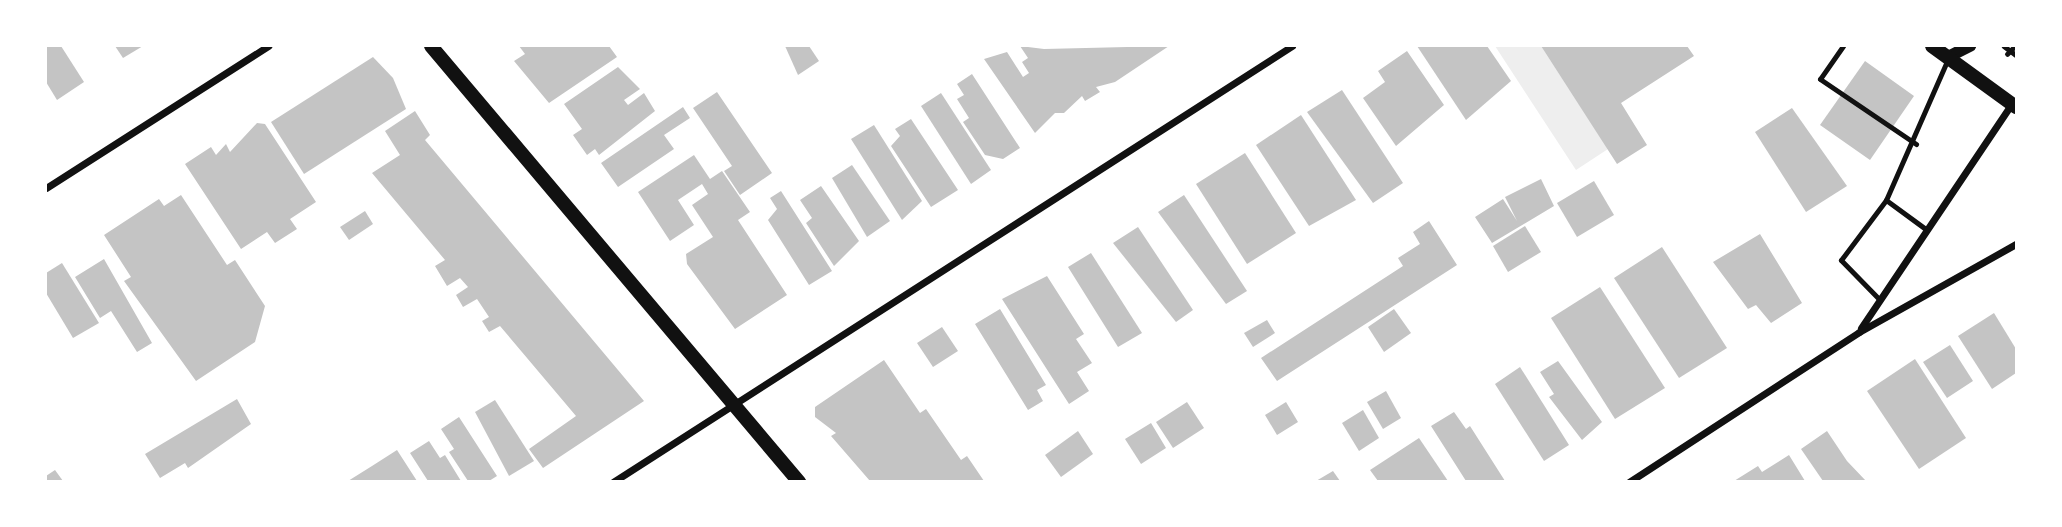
<!DOCTYPE html>
<style>
body{margin:0}
#map{position:relative;width:2062px;height:527px;overflow:hidden;background:#fff;font-family:Manrope,sans-serif}
div>[style]{position:absolute}
.green>*{inset:0;background:#eee}
.building>*{inset:0;background:#c4c4c4}
.path>*{height:4.5px;margin:-2.25px;padding:0 2.25px;transform-origin:2.25px;border-radius:2.25px;background:#111}
.service>*{height:5px;margin:-2.5px;padding:0 2.5px;transform-origin:2.5px;border-radius:2.5px;background:#111}
.minor>*{height:7px;margin:-3.5px;padding:0 3.5px;transform-origin:3.5px;border-radius:3.5px;background:#111}
.tertiary>*{height:12px;margin:-6px;padding:0 6px;transform-origin:6px;border-radius:6px;background:#111}
.secondary>*{height:14px;margin:-7px;padding:0 7px;transform-origin:7px;border-radius:7px;background:#111}
span{translate:-50% -50%;white-space:nowrap;text-align:center;line-height:1.15;-webkit-text-stroke:7px #fff;paint-order:stroke}
.frame{position:absolute;inset:0;border:47px solid #fff;pointer-events:none}
</style>
<div id="map">
<div class="green">
<div style="clip-path:polygon(1495px 46px,1541px 46px,1608px 149px,1576px 170px)"></div>
</div>
<div class="building">
<div style="clip-path:polygon(46px 46px,61px 46px,84px 82px,57px 100px,46px 82px)"></div>
<div style="clip-path:polygon(115px 46px,143px 46px,123px 58px)"></div>
<div style="clip-path:polygon(519px 46px,609px 46px,617px 57px,549px 103px,514px 61px,525px 54px)"></div>
<div style="clip-path:polygon(785px 46px,809px 46px,819px 61px,798px 75px)"></div>
<div style="clip-path:polygon(1020px 46px,1044px 49px,1169px 46px,1115px 82px,1096px 87px,1100px 92px,1085px 101px,1082px 96px,1064px 113px,1055px 113px,1035px 133px,984px 59px,1007px 52px,1023px 77px,1029px 73px,1022px 62px,1028px 58px)"></div>
<div style="clip-path:polygon(1417px 46px,1487px 46px,1511px 81px,1466px 120px)"></div>
<div style="clip-path:polygon(1541px 46px,1687px 46px,1694px 56px,1621px 103px,1647px 145px,1617px 164px)"></div>
<div style="clip-path:polygon(1407px 51px,1444px 105px,1396px 146px,1363px 98px,1385px 82px,1378px 71px)"></div>
<div style="clip-path:polygon(373px 57px,393px 78px,406px 109px,304px 174px,271px 122px)"></div>
<div style="clip-path:polygon(1865px 61px,1914px 96px,1870px 160px,1820px 125px)"></div>
<div style="clip-path:polygon(618px 67px,640px 89px,624px 100px,628px 105px,644px 93px,655px 111px,599px 155px,595px 149px,587px 155px,573px 135px,582px 129px,564px 104px)"></div>
<div style="clip-path:polygon(972px 74px,1020px 148px,1003px 159px,985px 155px,963px 122px,969px 118px,957px 99px,964px 95px,957px 84px)"></div>
<div style="clip-path:polygon(1342px 90px,1403px 183px,1373px 203px,1307px 112px)"></div>
<div style="clip-path:polygon(717px 92px,772px 173px,740px 195px,724px 171px,732px 166px,693px 108px)"></div>
<div style="clip-path:polygon(941px 93px,991px 170px,971px 184px,921px 106px)"></div>
<div style="clip-path:polygon(683px 107px,690px 118px,664px 135px,674px 149px,618px 187px,601px 163px)"></div>
<div style="clip-path:polygon(1792px 108px,1847px 186px,1806px 212px,1755px 132px)"></div>
<div style="clip-path:polygon(415px 111px,430px 135px,425px 140px,644px 401px,543px 468px,529px 449px,576px 416px,500px 326px,489px 332px,482px 321px,489px 317px,477px 299px,463px 307px,456px 295px,468px 287px,460px 278px,447px 286px,435px 266px,445px 260px,372px 173px,400px 155px,385px 131px)"></div>
<div style="clip-path:polygon(1301px 115px,1356px 200px,1309px 226px,1256px 145px)"></div>
<div style="clip-path:polygon(911px 119px,958px 190px,931px 207px,891px 146px,900px 136px,895px 129px)"></div>
<div style="clip-path:polygon(257px 123px,265px 124px,316px 202px,290px 219px,297px 229px,275px 243px,267px 232px,241px 249px,185px 164px,211px 147px,216px 155px,226px 144px,230px 152px)"></div>
<div style="clip-path:polygon(874px 125px,922px 201px,902px 220px,851px 139px)"></div>
<div style="clip-path:polygon(1245px 153px,1296px 233px,1247px 264px,1196px 184px)"></div>
<div style="clip-path:polygon(694px 155px,710px 179px,722px 171px,750px 212px,738px 220px,787px 295px,735px 329px,687px 264px,686px 254px,713px 237px,692px 205px,708px 194px,702px 184px,678px 200px,694px 225px,670px 241px,638px 192px)"></div>
<div style="clip-path:polygon(852px 165px,890px 221px,867px 237px,832px 178px)"></div>
<div style="clip-path:polygon(1541px 179px,1554px 206px,1492px 243px,1475px 217px,1503px 199px,1517px 221px,1505px 197px)"></div>
<div style="clip-path:polygon(1594px 181px,1614px 215px,1577px 237px,1557px 203px)"></div>
<div style="clip-path:polygon(821px 186px,859px 241px,834px 266px,806px 223px,812px 218px,800px 200px)"></div>
<div style="clip-path:polygon(781px 191px,832px 271px,809px 285px,768px 220px,777px 209px,770px 198px)"></div>
<div style="clip-path:polygon(181px 195px,227px 265px,235px 260px,265px 306px,255px 342px,196px 381px,124px 281px,131px 277px,104px 235px,159px 199px,164px 206px)"></div>
<div style="clip-path:polygon(1184px 195px,1247px 291px,1226px 304px,1158px 212px)"></div>
<div style="clip-path:polygon(365px 211px,373px 224px,349px 240px,340px 227px)"></div>
<div style="clip-path:polygon(1429px 221px,1457px 265px,1277px 381px,1261px 358px,1403px 266px,1398px 258px,1420px 244px,1413px 232px)"></div>
<div style="clip-path:polygon(1525px 226px,1541px 252px,1508px 272px,1493px 246px)"></div>
<div style="clip-path:polygon(1138px 227px,1193px 310px,1176px 322px,1113px 243px)"></div>
<div style="clip-path:polygon(1760px 234px,1802px 303px,1771px 323px,1756px 305px,1748px 309px,1713px 262px)"></div>
<div style="clip-path:polygon(1662px 247px,1727px 348px,1679px 378px,1614px 278px)"></div>
<div style="clip-path:polygon(1091px 253px,1142px 333px,1118px 347px,1068px 267px)"></div>
<div style="clip-path:polygon(104px 259px,152px 343px,137px 352px,111px 311px,100px 318px,75px 277px)"></div>
<div style="clip-path:polygon(62px 263px,99px 323px,73px 338px,46px 293px,46px 273px)"></div>
<div style="clip-path:polygon(1047px 276px,1084px 334px,1076px 339px,1092px 363px,1077px 372px,1089px 391px,1069px 404px,1002px 299px)"></div>
<div style="clip-path:polygon(1600px 287px,1665px 388px,1615px 419px,1551px 318px)"></div>
<div style="clip-path:polygon(1000px 309px,1046px 385px,1037px 390px,1043px 401px,1028px 410px,975px 324px)"></div>
<div style="clip-path:polygon(1394px 309px,1411px 333px,1384px 352px,1368px 327px)"></div>
<div style="clip-path:polygon(1994px 313px,2016px 349px,2016px 373px,1992px 389px,1958px 336px)"></div>
<div style="clip-path:polygon(1267px 320px,1275px 333px,1253px 347px,1244px 333px)"></div>
<div style="clip-path:polygon(942px 327px,958px 351px,933px 367px,917px 343px)"></div>
<div style="clip-path:polygon(1950px 345px,1973px 381px,1947px 398px,1923px 362px)"></div>
<div style="clip-path:polygon(1915px 359px,1966px 438px,1919px 469px,1867px 391px)"></div>
<div style="clip-path:polygon(884px 360px,920px 413px,926px 409px,961px 460px,967px 456px,984px 481px,870px 481px,831px 436px,836px 433px,815px 417px,815px 407px)"></div>
<div style="clip-path:polygon(1558px 361px,1602px 422px,1582px 440px,1549px 397px,1554px 394px,1540px 372px)"></div>
<div style="clip-path:polygon(1520px 367px,1569px 445px,1544px 461px,1495px 384px)"></div>
<div style="clip-path:polygon(1386px 391px,1401px 418px,1383px 429px,1367px 402px)"></div>
<div style="clip-path:polygon(237px 399px,251px 424px,188px 468px,185px 463px,160px 478px,145px 454px)"></div>
<div style="clip-path:polygon(495px 400px,534px 461px,509px 476px,475px 412px)"></div>
<div style="clip-path:polygon(1187px 402px,1204px 428px,1173px 448px,1156px 422px)"></div>
<div style="clip-path:polygon(1286px 402px,1298px 422px,1277px 435px,1265px 415px)"></div>
<div style="clip-path:polygon(1363px 410px,1379px 438px,1359px 451px,1342px 423px)"></div>
<div style="clip-path:polygon(1454px 412px,1466px 429px,1470px 426px,1505px 481px,1466px 481px,1431px 426px)"></div>
<div style="clip-path:polygon(459px 417px,497px 476px,489px 481px,468px 481px,449px 452px,454px 449px,441px 429px)"></div>
<div style="clip-path:polygon(1151px 423px,1166px 448px,1141px 464px,1125px 439px)"></div>
<div style="clip-path:polygon(1078px 431px,1093px 454px,1061px 477px,1045px 455px)"></div>
<div style="clip-path:polygon(1827px 431px,1847px 461px,1866px 481px,1823px 481px,1801px 449px)"></div>
<div style="clip-path:polygon(1419px 438px,1448px 481px,1378px 481px,1370px 470px)"></div>
<div style="clip-path:polygon(429px 441px,440px 458px,445px 455px,461px 481px,428px 481px,410px 453px)"></div>
<div style="clip-path:polygon(397px 450px,417px 481px,348px 481px,372px 466px)"></div>
<div style="clip-path:polygon(1789px 455px,1805px 481px,1734px 481px,1758px 466px,1762px 472px)"></div>
<div style="clip-path:polygon(55px 470px,63px 481px,46px 481px,46px 476px)"></div>
<div style="clip-path:polygon(1333px 471px,1340px 481px,1316px 481px)"></div>
</div>
<div class="path">
<div style="left:2004px;top:46px;width:15px;rotate:37deg"></div>
<div style="left:2007px;top:54px;width:11px;rotate:-45deg"></div>
</div>
<div class="service">
<div style="left:1843px;top:46px;width:40px;rotate:124.9deg"></div>
<div style="left:1820px;top:79px;width:116px;rotate:34.1deg"></div>
<div style="left:1886px;top:200px;width:154px;rotate:-66.3deg"></div>
<div style="left:1880px;top:300px;width:56px;rotate:-134.3deg"></div>
<div style="left:1841px;top:260px;width:75px;rotate:-53.1deg"></div>
<div style="left:1886px;top:200px;width:51px;rotate:36.2deg"></div>
</div>
<div class="minor">
<div style="left:46px;top:188px;width:264px;rotate:-32.6deg"></div>
<div style="left:1861px;top:328px;width:271px;rotate:-56.1deg"></div>
<div style="left:613px;top:482px;width:807px;rotate:-32.71deg"></div>
<div style="left:1629px;top:482px;width:275px;rotate:-33.1deg"></div>
<div style="left:1859px;top:332px;width:180px;rotate:-29.3deg"></div>
</div>
<div class="tertiary">
<div style="left:1948px;top:57px;width:25px;rotate:-27deg"></div>
</div>
<div class="secondary">
<div style="left:431px;top:46px;width:571px;rotate:49.83deg"></div>
<div style="left:1932px;top:46px;width:104px;rotate:36deg"></div>
</div>
<div class="frame"></div>
</div>
